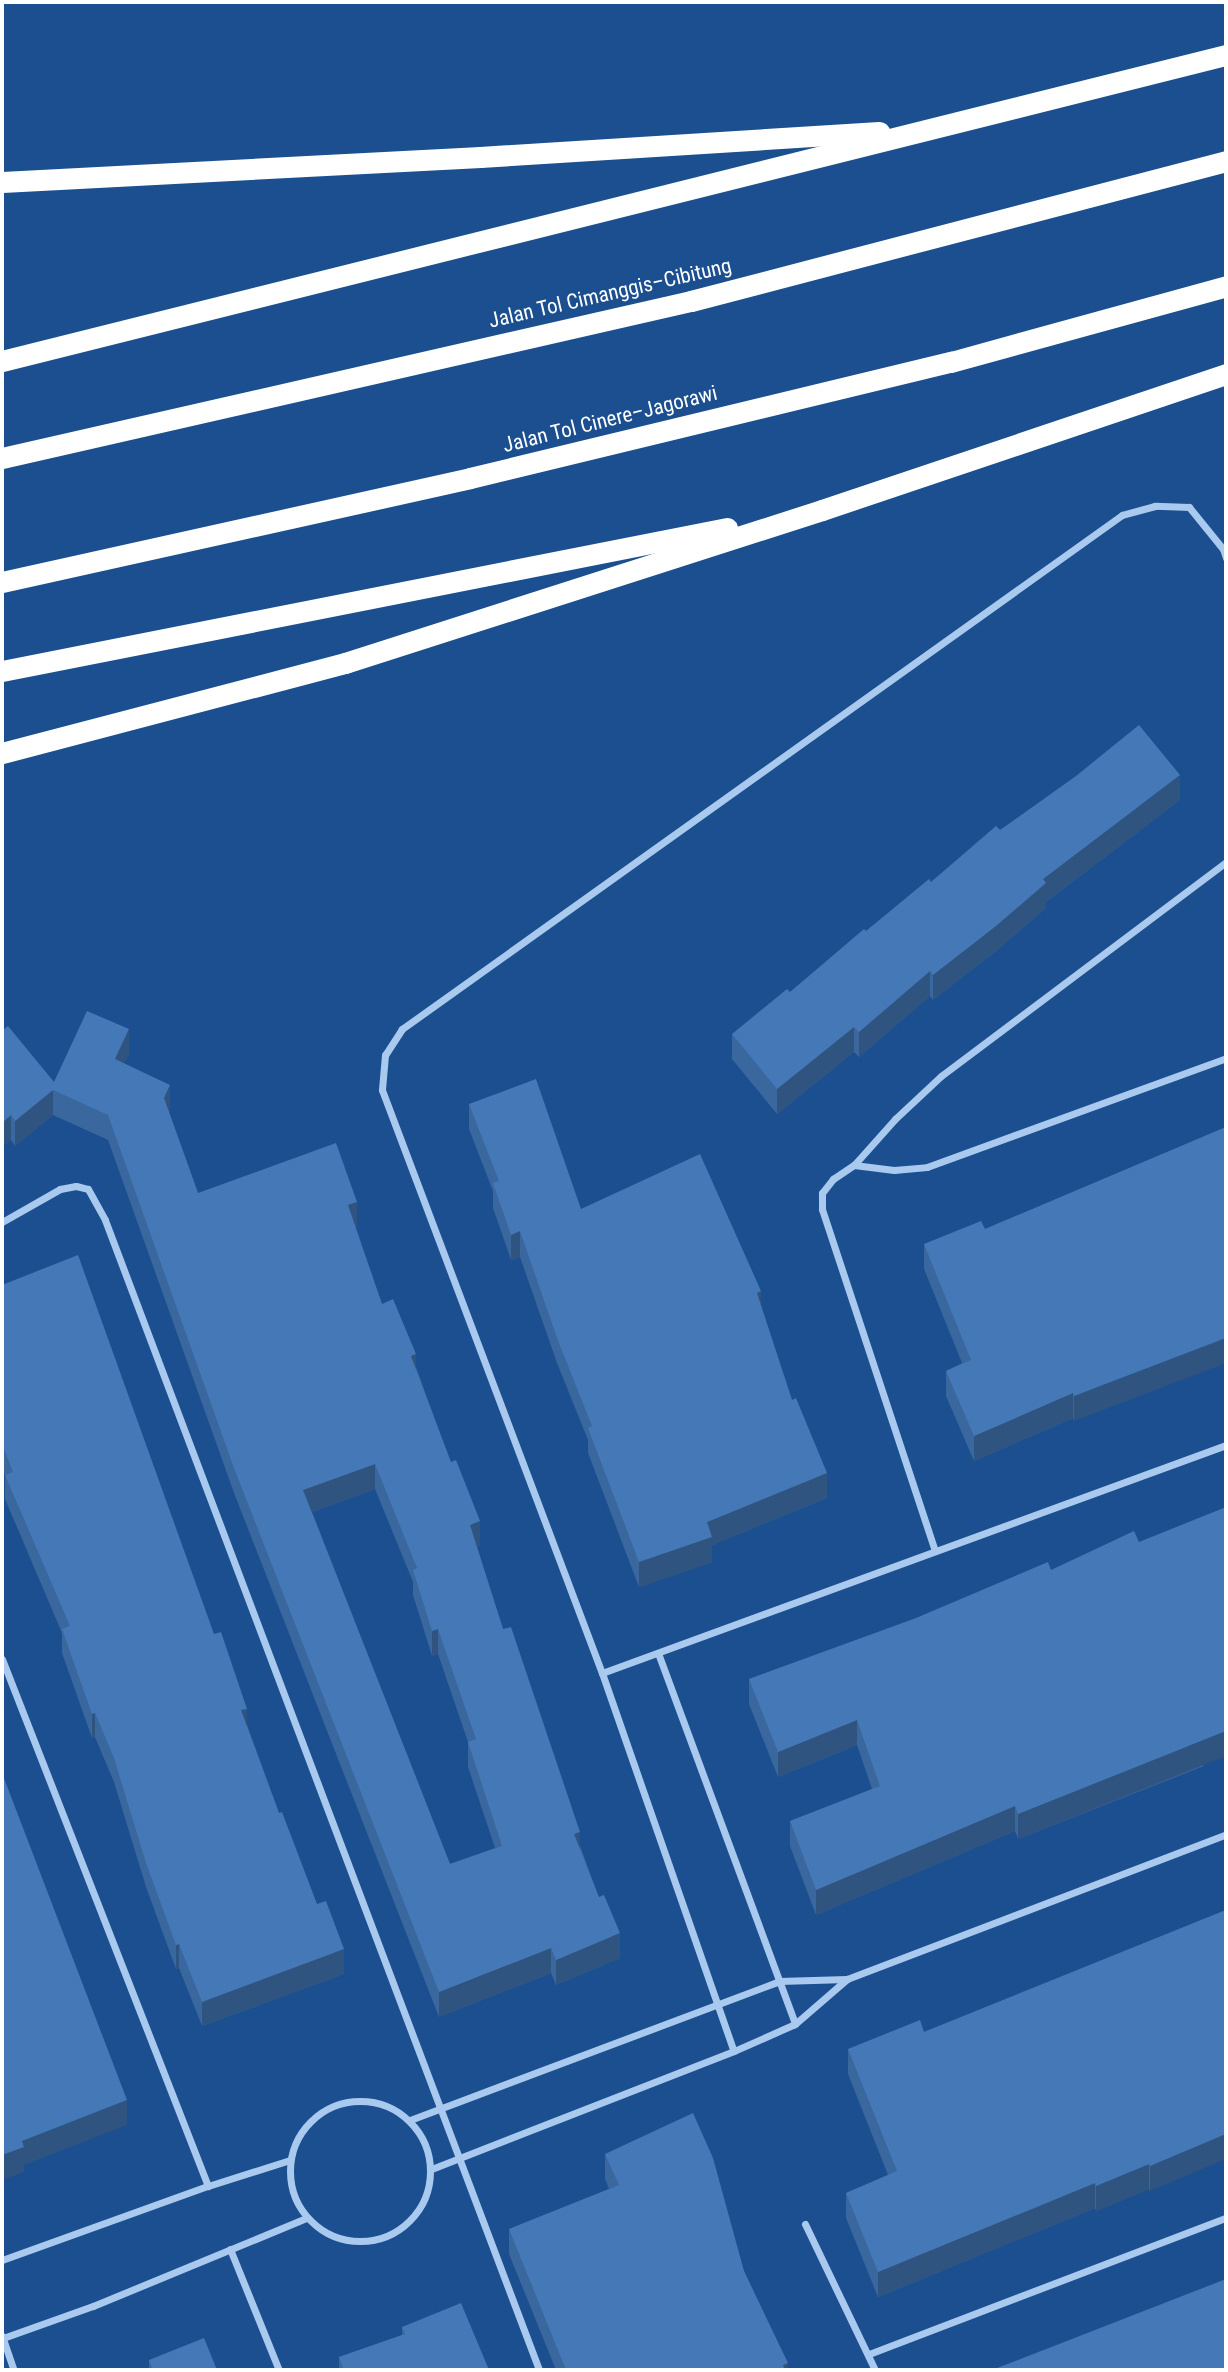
<!DOCTYPE html>
<meta charset="utf-8">
<style>
body{margin:0}
#map{position:relative;width:1228px;height:2372px;overflow:hidden;background:#1b4f8f;font-family:"Roboto Condensed",sans-serif}
div>[style]{position:absolute}
.street>*{height:7px;margin:-3.5px;padding:0 3.5px;transform-origin:3.5px;border-radius:3.5px;background:#a9c9ee}
.street>.ring{margin:-3.5px;padding:0;box-sizing:content-box;background:none;border:7px solid #a9c9ee;border-radius:50%}
.highway>*{height:21px;margin:-10.5px;padding:0 10.5px;transform-origin:10.5px;border-radius:10.5px;background:#fff}
.wall>*{inset:0;background:#3a679d}
.shaded-wall>*{inset:0;background:#305480}
.building>*{inset:0;background:#4478b7}
span{translate:-50% -50%;white-space:nowrap;text-align:center;line-height:1.15;-webkit-text-stroke:5px #1b4f8f;paint-order:stroke}
.street-label{font-size:21px;color:#fff}
.frame{position:absolute;inset:0;border:4px solid #fff;pointer-events:none}
</style>
<div id="map">
<div class="street">
<div style="left:1226px;top:558px;width:9px;rotate:-108deg"></div>
<div style="left:1223px;top:549px;width:54px;rotate:-129deg"></div>
<div style="left:1189px;top:507px;width:34px;rotate:-178deg"></div>
<div style="left:1155px;top:506px;width:34px;rotate:165deg"></div>
<div style="left:1122px;top:515px;width:885px;rotate:144.48deg"></div>
<div style="left:402px;top:1029px;width:31px;rotate:123deg"></div>
<div style="left:385px;top:1055px;width:35px;rotate:95deg"></div>
<div style="left:382px;top:1090px;width:623px;rotate:69.33deg"></div>
<div style="left:602px;top:1673px;width:664px;rotate:-20.07deg"></div>
<div style="left:854px;top:1165px;width:40px;rotate:7.1deg"></div>
<div style="left:894px;top:1170px;width:33px;rotate:-5deg"></div>
<div style="left:927px;top:1167px;width:318px;rotate:-20deg"></div>
<div style="left:2px;top:1222px;width:67px;rotate:-29.6deg"></div>
<div style="left:60px;top:1189px;width:16px;rotate:-11deg"></div>
<div style="left:76px;top:1186px;width:12px;rotate:14deg"></div>
<div style="left:88px;top:1189px;width:35px;rotate:61deg"></div>
<div style="left:105px;top:1220px;width:1229px;rotate:69.32deg"></div>
<div style="left:935px;top:1551px;width:360px;rotate:-108.3deg"></div>
<div style="left:822px;top:1209px;width:16px;rotate:-90deg"></div>
<div style="left:822px;top:1193px;width:18px;rotate:-52deg"></div>
<div style="left:833px;top:1179px;width:25px;rotate:-34deg"></div>
<div style="left:854px;top:1165px;width:62px;rotate:-48.3deg"></div>
<div style="left:895px;top:1119px;width:63px;rotate:-43.1deg"></div>
<div style="left:941px;top:1076px;width:356px;rotate:-36.9deg"></div>
<div style="left:658px;top:1653px;width:395px;rotate:69.7deg"></div>
<div style="left:2px;top:1659px;width:566px;rotate:68.65deg"></div>
<div style="left:602px;top:1673px;width:400px;rotate:70.8deg"></div>
<div style="left:847px;top:1979px;width:406px;rotate:-20.9deg"></div>
<div class="ring" style="left:290px;top:2101px;width:133px;height:133px"></div>
<div style="left:410px;top:2120px;width:394px;rotate:-20.6deg"></div>
<div style="left:779px;top:1981px;width:68px;rotate:-1.7deg"></div>
<div style="left:847px;top:1979px;width:69px;rotate:139.1deg"></div>
<div style="left:795px;top:2024px;width:67px;rotate:156.1deg"></div>
<div style="left:734px;top:2051px;width:324px;rotate:158.7deg"></div>
<div style="left:805px;top:2224px;width:162px;rotate:64.4deg"></div>
<div style="left:230px;top:2249px;width:131px;rotate:68deg"></div>
<div style="left:2px;top:2260px;width:219px;rotate:-19.8deg"></div>
<div style="left:208px;top:2186px;width:86px;rotate:-17.6deg"></div>
<div style="left:2px;top:2336px;width:36px;rotate:71deg"></div>
<div style="left:3px;top:2338px;width:96px;rotate:-19.6deg"></div>
<div style="left:93px;top:2306px;width:230px;rotate:-22.4deg"></div>
<div style="left:869px;top:2354px;width:382px;rotate:-20.9deg"></div>
</div>
<div class="highway">
<div style="left:2px;top:182px;width:479px;rotate:-3deg"></div>
<div style="left:480px;top:157px;width:400px;rotate:-3.6deg"></div>
<div style="left:2px;top:361px;width:1262px;rotate:-14.04deg"></div>
<div style="left:2px;top:458px;width:707px;rotate:-12.84deg"></div>
<div style="left:691px;top:301px;width:553px;rotate:-14.66deg"></div>
<div style="left:2px;top:582px;width:479px;rotate:-12.5deg"></div>
<div style="left:470px;top:478px;width:495px;rotate:-13.6deg"></div>
<div style="left:951px;top:362px;width:285px;rotate:-15.4deg"></div>
<div style="left:2px;top:671px;width:739px;rotate:-11.16deg"></div>
<div style="left:2px;top:753px;width:355px;rotate:-14.7deg"></div>
<div style="left:345px;top:663px;width:501px;rotate:-17.78deg"></div>
<div style="left:822px;top:510px;width:426px;rotate:-18.6deg"></div>
</div>
<div class="wall">
<div style="clip-path:polygon(1180px 800px,1046px 902px,1046px 908px,996px 951px,933px 1000px,930px 996px,859px 1057px,854px 1052px,777px 1114px,732px 1059px,732px 1034px,790px 992px,866px 931px,1000px 830px)"></div>
<div style="clip-path:polygon(evenodd,2px 1031px,54px 1082px,129px 1054px,124px 1063px,170px 1110px,169px 1112px,198px 1193px,357px 1227px,355px 1228px,382px 1304px,416px 1367px,480px 1546px,477px 1547px,503px 1629px,620px 1958px,556px 1985px,551px 1973px,439px 2017px,234px 1493px,108px 1140px,53px 1115px,15px 1146px,11px 1140px,2px 1031px,375px 1489px,413px 1582px,413px 1595px,432px 1656px,438px 1654px,468px 1742px,468px 1767px,495px 1848px,450px 1864px,312px 1512px,375px 1489px)"></div>
<div style="clip-path:polygon(469px 1104px,581px 1209px,761px 1306px,792px 1400px,827px 1498px,712px 1545px,712px 1562px,639px 1587px,588px 1453px,588px 1440px,557px 1363px,520px 1257px,511px 1260px,493px 1208px,493px 1191px,469px 1129px)"></div>
<div style="clip-path:polygon(1226px 1127px,1074px 1421px,1073px 1418px,974px 1461px,946px 1396px,946px 1371px,962px 1363px,924px 1269px,924px 1244px,985px 1229px)"></div>
<div style="clip-path:polygon(2px 1285px,247px 1725px,279px 1813px,344px 1974px,202px 2026px,179px 1968px,176px 1969px,146px 1887px,114px 1782px,95px 1737px,92px 1738px,62px 1653px,62px 1633px,5px 1499px,5px 1476px,2px 1468px)"></div>
<div style="clip-path:polygon(1051px 1570px,1204px 1766px,1018px 1839px,1015px 1831px,816px 1915px,790px 1846px,790px 1821px,872px 1789px,857px 1745px,778px 1777px,749px 1704px,749px 1679px)"></div>
<div style="clip-path:polygon(1226px 1910px,1150px 2191px,1149px 2189px,1096px 2211px,1095px 2208px,878px 2297px,846px 2218px,846px 2193px,888px 2175px,848px 2074px,848px 2049px,924px 2032px)"></div>
<div style="clip-path:polygon(605px 2154px,744px 2271px,788px 2370px,556px 2370px,509px 2254px,509px 2229px,609px 2189px,605px 2179px)"></div>
<div style="clip-path:polygon(402px 2327px,489px 2370px,339px 2370px,339px 2357px,402px 2335px)"></div>
<div style="clip-path:polygon(149px 2360px,217px 2370px,149px 2370px)"></div>
</div>
<div class="shaded-wall">
<div style="clip-path:polygon(1180px 775px,1180px 800px,1046px 902px,1046px 908px,996px 951px,933px 1000px,933px 975px,1043px 879px)"></div>
<div style="clip-path:polygon(930px 971px,930px 996px,859px 1057px,859px 1032px)"></div>
<div style="clip-path:polygon(854px 1027px,854px 1052px,777px 1114px,777px 1089px)"></div>
<div style="clip-path:polygon(129px 1029px,129px 1054px,115px 1084px,115px 1059px)"></div>
<div style="clip-path:polygon(170px 1085px,170px 1110px,164px 1123px,164px 1098px)"></div>
<div style="clip-path:polygon(53px 1090px,53px 1115px,15px 1146px,15px 1121px)"></div>
<div style="clip-path:polygon(11px 1115px,11px 1140px,2px 1148px,2px 1123px)"></div>
<div style="clip-path:polygon(357px 1202px,357px 1227px,348px 1230px,348px 1205px)"></div>
<div style="clip-path:polygon(520px 1231px,520px 1257px,511px 1260px,511px 1235px)"></div>
<div style="clip-path:polygon(761px 1291px,761px 1316px,757px 1293px)"></div>
<div style="clip-path:polygon(1226px 1338px,1226px 1363px,1074px 1421px,1074px 1396px)"></div>
<div style="clip-path:polygon(416px 1354px,416px 1379px,411px 1356px)"></div>
<div style="clip-path:polygon(1073px 1393px,1073px 1418px,974px 1461px,974px 1436px)"></div>
<div style="clip-path:polygon(375px 1464px,375px 1489px,303px 1515px,303px 1490px)"></div>
<div style="clip-path:polygon(827px 1473px,827px 1498px,712px 1545px,712px 1562px,639px 1587px,639px 1562px,707px 1522px)"></div>
<div style="clip-path:polygon(480px 1521px,480px 1546px,470px 1550px,470px 1525px)"></div>
<div style="clip-path:polygon(438px 1629px,438px 1654px,432px 1656px,432px 1631px)"></div>
<div style="clip-path:polygon(247px 1709px,247px 1733px,241px 1710px)"></div>
<div style="clip-path:polygon(95px 1713px,95px 1737px,92px 1738px,92px 1714px)"></div>
<div style="clip-path:polygon(857px 1720px,857px 1745px,778px 1777px,778px 1752px)"></div>
<div style="clip-path:polygon(1226px 1731px,1226px 1756px,1018px 1839px,1018px 1814px)"></div>
<div style="clip-path:polygon(1015px 1806px,1015px 1831px,816px 1915px,816px 1890px)"></div>
<div style="clip-path:polygon(580px 1832px,580px 1857px,574px 1834px)"></div>
<div style="clip-path:polygon(620px 1933px,620px 1958px,556px 1985px,556px 1960px)"></div>
<div style="clip-path:polygon(179px 1944px,179px 1968px,176px 1969px,176px 1945px)"></div>
<div style="clip-path:polygon(551px 1948px,551px 1973px,439px 2017px,439px 1992px)"></div>
<div style="clip-path:polygon(344px 1949px,344px 1974px,202px 2026px,202px 2002px)"></div>
<div style="clip-path:polygon(127px 2100px,127px 2125px,24px 2165px,24px 2172px,2px 2180px,2px 2155px,22px 2141px)"></div>
<div style="clip-path:polygon(1226px 2134px,1226px 2159px,1150px 2191px,1150px 2166px)"></div>
<div style="clip-path:polygon(1149px 2164px,1149px 2189px,1096px 2211px,1096px 2186px)"></div>
<div style="clip-path:polygon(1095px 2183px,1095px 2208px,878px 2297px,878px 2272px)"></div>
<div style="clip-path:polygon(788px 2363px,788px 2370px,783px 2370px,783px 2365px)"></div>
</div>
<div class="building">
<div style="clip-path:polygon(1139px 725px,1180px 775px,1043px 879px,1046px 883px,996px 926px,933px 975px,930px 971px,859px 1032px,854px 1027px,777px 1089px,732px 1034px,787px 989px,790px 992px,864px 929px,866px 931px,929px 879px,931px 882px,996px 826px,1000px 830px,1076px 776px)"></div>
<div style="clip-path:polygon(evenodd,87px 1011px,129px 1029px,115px 1059px,170px 1085px,164px 1098px,198px 1193px,336px 1143px,357px 1202px,348px 1205px,382px 1304px,393px 1299px,416px 1354px,411px 1356px,451px 1462px,456px 1460px,480px 1521px,470px 1525px,503px 1629px,511px 1627px,580px 1832px,574px 1834px,599px 1897px,604px 1895px,620px 1933px,556px 1960px,551px 1948px,439px 1992px,234px 1468px,108px 1115px,53px 1090px,15px 1121px,11px 1115px,2px 1123px,2px 1031px,8px 1026px,54px 1082px,87px 1011px,375px 1464px,417px 1568px,413px 1570px,432px 1631px,438px 1629px,476px 1739px,468px 1742px,502px 1846px,450px 1864px,303px 1490px,375px 1464px)"></div>
<div style="clip-path:polygon(536px 1079px,581px 1209px,700px 1154px,761px 1291px,757px 1293px,792px 1400px,796px 1398px,827px 1473px,707px 1522px,712px 1537px,639px 1562px,588px 1428px,592px 1426px,557px 1338px,520px 1231px,511px 1235px,493px 1183px,499px 1181px,469px 1104px)"></div>
<div style="clip-path:polygon(1226px 1127px,1226px 1338px,1074px 1396px,1073px 1393px,974px 1436px,946px 1371px,971px 1360px,924px 1244px,981px 1221px,985px 1229px)"></div>
<div style="clip-path:polygon(78px 1255px,214px 1634px,221px 1632px,247px 1709px,241px 1710px,279px 1813px,282px 1812px,317px 1904px,326px 1901px,344px 1949px,202px 2002px,179px 1944px,176px 1945px,146px 1863px,114px 1758px,95px 1713px,92px 1714px,62px 1629px,70px 1626px,5px 1475px,13px 1472px,2px 1444px,2px 1285px)"></div>
<div style="clip-path:polygon(1226px 1507px,1226px 1731px,1018px 1814px,1015px 1806px,816px 1890px,790px 1821px,880px 1786px,857px 1720px,778px 1752px,749px 1679px,916px 1618px,1048px 1562px,1051px 1570px,1134px 1531px,1139px 1542px)"></div>
<div style="clip-path:polygon(2px 1773px,127px 2100px,22px 2141px,24px 2147px,2px 2155px)"></div>
<div style="clip-path:polygon(1226px 1910px,1226px 2134px,1150px 2166px,1149px 2164px,1096px 2186px,1095px 2183px,878px 2272px,846px 2193px,897px 2171px,848px 2049px,920px 2020px,924px 2032px)"></div>
<div style="clip-path:polygon(693px 2113px,713px 2158px,744px 2271px,788px 2363px,783px 2365px,785px 2370px,566px 2370px,509px 2229px,619px 2185px,605px 2154px)"></div>
<div style="clip-path:polygon(1226px 2279px,1226px 2370px,992px 2370px)"></div>
<div style="clip-path:polygon(461px 2303px,489px 2370px,344px 2370px,339px 2357px,405px 2334px,402px 2327px)"></div>
<div style="clip-path:polygon(204px 2338px,217px 2370px,153px 2370px,149px 2360px)"></div>
</div>
<div class="street-label">
<span style="left:610px;top:293px;rotate:-13deg">Jalan Tol Cimanggis–Cibitung</span>
<span style="left:610px;top:419px;rotate:-14deg">Jalan Tol Cinere–Jagorawi</span>
</div>
<div class="frame"></div>
</div>
